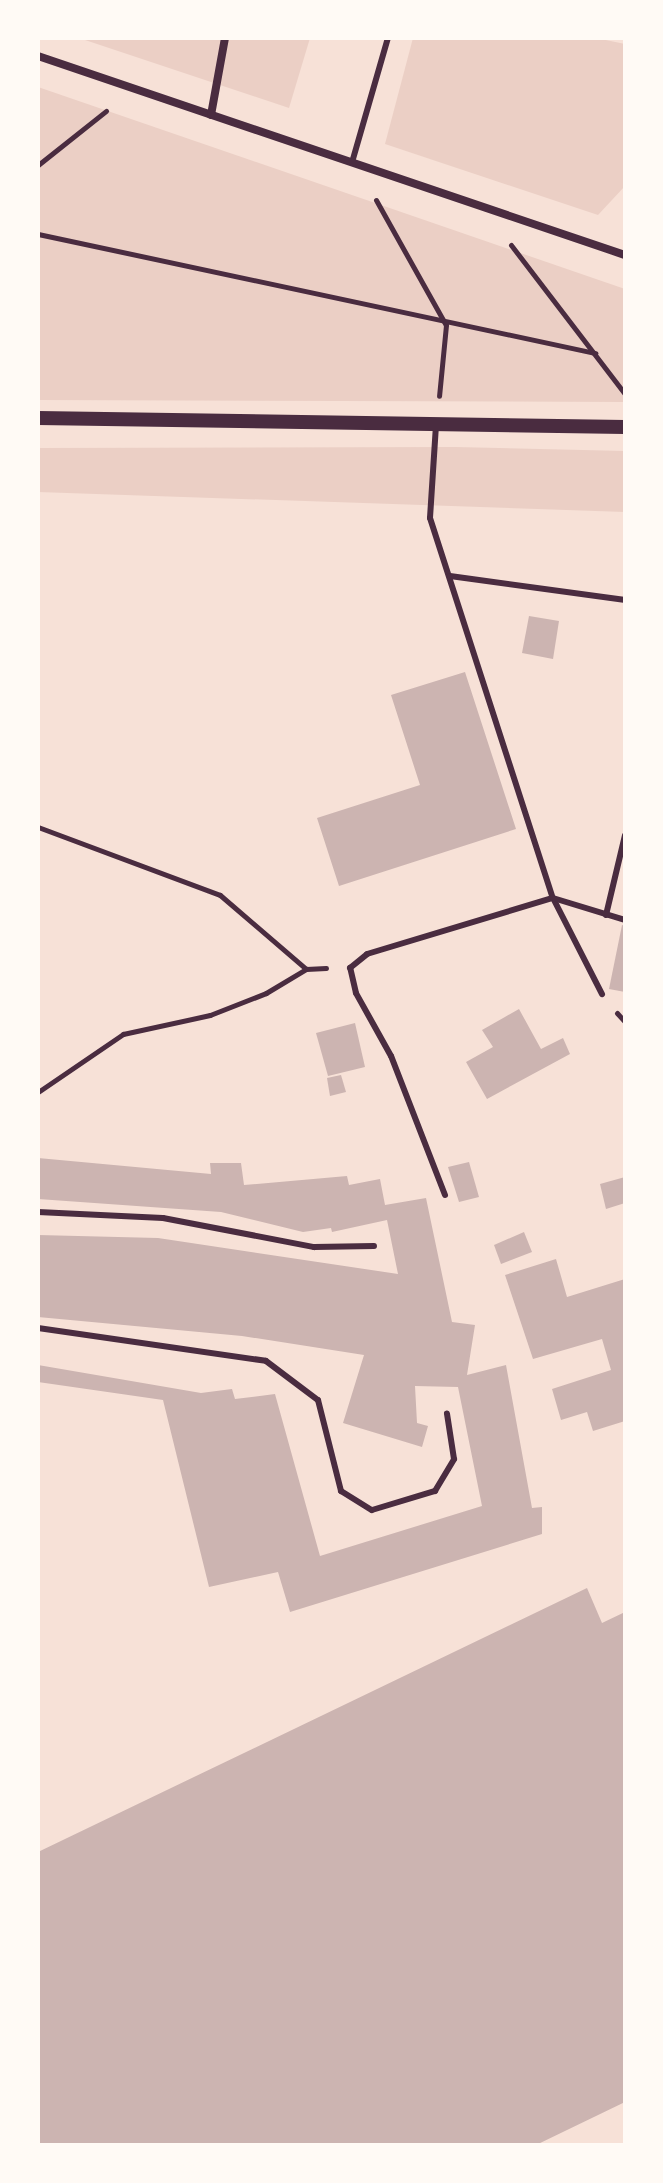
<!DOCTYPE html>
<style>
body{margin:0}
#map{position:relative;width:663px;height:2183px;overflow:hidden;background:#f7e1d7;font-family:"Fira Sans",sans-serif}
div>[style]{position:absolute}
.green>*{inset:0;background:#ebcfc5}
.building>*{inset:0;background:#ccb4b1}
.path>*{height:5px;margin:-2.5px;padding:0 2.5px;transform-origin:2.5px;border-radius:2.5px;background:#4a2c40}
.service>*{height:6px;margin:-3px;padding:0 3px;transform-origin:3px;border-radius:3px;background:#4a2c40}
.minor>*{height:8px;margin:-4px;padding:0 4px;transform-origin:4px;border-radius:4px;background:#4a2c40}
.tertiary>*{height:14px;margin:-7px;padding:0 7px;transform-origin:7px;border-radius:7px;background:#4a2c40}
span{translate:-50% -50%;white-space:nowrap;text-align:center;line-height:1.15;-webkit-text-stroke:7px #fffaf5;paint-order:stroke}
.frame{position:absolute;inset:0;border:40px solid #fffaf5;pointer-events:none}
</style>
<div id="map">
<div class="green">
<div style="clip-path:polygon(79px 38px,310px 38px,289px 108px)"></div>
<div style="clip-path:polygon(413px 38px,596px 38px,625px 44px,625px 186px,598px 215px,385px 144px)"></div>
<div style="clip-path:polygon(38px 87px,625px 289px,625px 402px,38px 400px)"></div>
<div style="clip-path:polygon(455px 447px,625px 451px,625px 512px,38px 492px,38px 448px)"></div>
</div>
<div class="building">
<div style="clip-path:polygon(529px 616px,559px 621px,553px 659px,522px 653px)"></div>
<div style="clip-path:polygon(465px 672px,516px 829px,339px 886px,317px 818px,420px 785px,391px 695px)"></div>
<div style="clip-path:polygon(622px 925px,625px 926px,625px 992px,609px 989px)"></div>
<div style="clip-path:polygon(519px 1009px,541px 1049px,563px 1038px,570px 1054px,487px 1099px,466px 1062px,493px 1047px,482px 1030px)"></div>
<div style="clip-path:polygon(355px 1023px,365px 1067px,328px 1076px,316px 1033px)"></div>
<div style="clip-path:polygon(341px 1075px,346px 1092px,330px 1096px,327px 1078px)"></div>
<div style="clip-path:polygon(38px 1158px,211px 1174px,210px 1163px,241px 1163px,244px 1185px,347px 1176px,349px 1185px,380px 1179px,385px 1205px,426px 1198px,452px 1322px,475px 1325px,467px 1375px,506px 1365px,532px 1508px,542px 1507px,542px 1534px,290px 1612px,278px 1572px,209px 1587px,163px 1400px,38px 1382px,38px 1365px,201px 1393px,232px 1389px,235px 1399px,275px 1394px,320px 1556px,482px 1506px,458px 1387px,415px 1386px,417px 1423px,428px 1426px,422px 1447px,343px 1423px,364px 1355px,242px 1336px,38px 1317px,38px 1235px,158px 1238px,398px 1274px,387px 1220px,332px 1232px,331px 1228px,303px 1232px,221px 1212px,38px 1199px)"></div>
<div style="clip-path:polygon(469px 1162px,479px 1197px,459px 1202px,448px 1167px)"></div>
<div style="clip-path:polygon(625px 1177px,625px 1203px,606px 1209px,600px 1184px)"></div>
<div style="clip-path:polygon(524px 1232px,532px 1252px,501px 1264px,494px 1245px)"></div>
<div style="clip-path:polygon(556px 1259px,567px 1297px,625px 1279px,625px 1421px,593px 1431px,587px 1412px,561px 1420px,552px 1389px,611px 1370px,602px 1339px,533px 1359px,505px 1275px)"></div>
<div style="clip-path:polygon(587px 1588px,602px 1623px,625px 1612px,625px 2102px,536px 2145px,38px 2145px,38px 1852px)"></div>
</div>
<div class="path">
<div style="left:38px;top:165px;width:87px;rotate:-38.5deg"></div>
<div style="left:376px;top:200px;width:143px;rotate:60.8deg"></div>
<div style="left:446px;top:325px;width:71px;rotate:95.6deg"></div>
<div style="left:38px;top:234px;width:570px;rotate:12.06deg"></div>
<div style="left:511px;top:245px;width:188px;rotate:52.6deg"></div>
<div style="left:38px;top:827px;width:194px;rotate:20.5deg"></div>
<div style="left:220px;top:895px;width:113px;rotate:40.7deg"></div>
<div style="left:617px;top:1013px;width:12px;rotate:48deg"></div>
<div style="left:38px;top:1092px;width:103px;rotate:-34.3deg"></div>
<div style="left:123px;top:1034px;width:89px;rotate:-12.3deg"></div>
<div style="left:210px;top:1015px;width:60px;rotate:-21.4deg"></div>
<div style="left:266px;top:993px;width:47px;rotate:-31deg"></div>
<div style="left:306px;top:969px;width:20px;rotate:-3deg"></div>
</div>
<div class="service">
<div style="left:353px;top:159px;width:126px;rotate:-73.9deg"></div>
<div style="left:436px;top:425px;width:93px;rotate:93.7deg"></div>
<div style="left:430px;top:518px;width:399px;rotate:72.1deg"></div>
<div style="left:553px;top:898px;width:108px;rotate:63deg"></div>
<div style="left:450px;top:576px;width:177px;rotate:7.8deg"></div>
<div style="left:606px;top:915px;width:82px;rotate:-76.6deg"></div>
<div style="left:445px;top:1195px;width:149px;rotate:-111.2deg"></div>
<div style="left:391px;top:1056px;width:72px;rotate:-119.1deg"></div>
<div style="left:356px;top:993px;width:26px;rotate:-103deg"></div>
<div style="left:350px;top:968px;width:22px;rotate:-39deg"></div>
<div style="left:367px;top:954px;width:194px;rotate:-16.8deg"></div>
<div style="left:553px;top:898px;width:75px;rotate:17deg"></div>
<div style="left:38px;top:1212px;width:125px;rotate:2.7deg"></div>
<div style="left:163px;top:1218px;width:154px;rotate:10.9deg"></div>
<div style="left:314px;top:1247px;width:60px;rotate:-1deg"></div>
<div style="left:38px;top:1328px;width:230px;rotate:8.2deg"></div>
<div style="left:266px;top:1361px;width:65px;rotate:36.9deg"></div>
<div style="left:318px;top:1400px;width:94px;rotate:75.8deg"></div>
<div style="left:341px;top:1491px;width:36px;rotate:32deg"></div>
<div style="left:372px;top:1510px;width:66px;rotate:-16.8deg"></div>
<div style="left:435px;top:1491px;width:37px;rotate:-59deg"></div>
<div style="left:454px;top:1459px;width:46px;rotate:-98.8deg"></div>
</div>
<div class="minor">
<div style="left:38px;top:56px;width:620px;rotate:18.73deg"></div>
<div style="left:211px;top:115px;width:78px;rotate:-79.7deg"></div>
</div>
<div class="tertiary">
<div style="left:38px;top:418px;width:587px;rotate:0.88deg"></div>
</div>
<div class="frame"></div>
</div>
